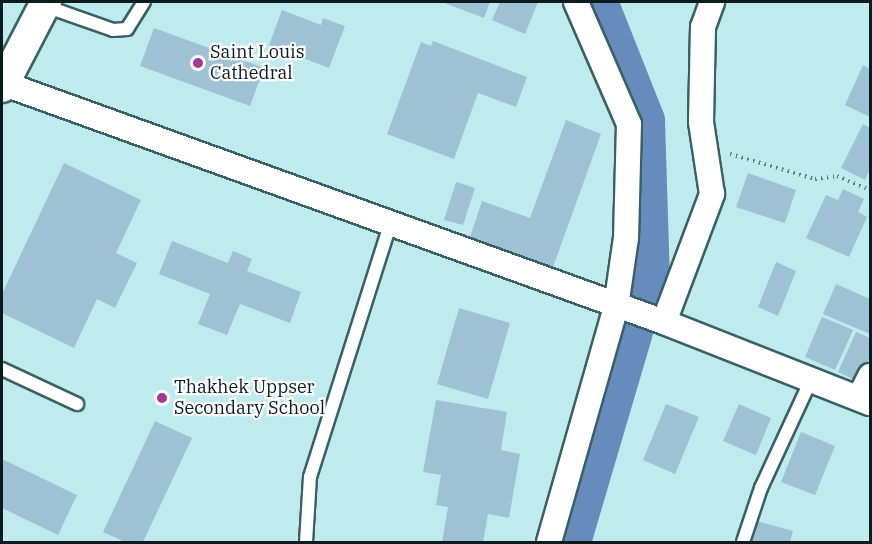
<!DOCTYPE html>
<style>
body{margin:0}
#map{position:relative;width:872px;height:544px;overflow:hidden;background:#bfebee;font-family:"IBM Plex Serif",serif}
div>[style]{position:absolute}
.river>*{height:42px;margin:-21px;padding:0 21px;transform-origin:21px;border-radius:21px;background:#668bbc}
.building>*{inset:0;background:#9ec1d3}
.path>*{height:4px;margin-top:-2px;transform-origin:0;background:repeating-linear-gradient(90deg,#607e81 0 1.5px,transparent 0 6px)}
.roads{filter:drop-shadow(2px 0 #396165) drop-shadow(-2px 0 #396165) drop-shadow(0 2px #396165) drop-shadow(0 -2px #396165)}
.service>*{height:12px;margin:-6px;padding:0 6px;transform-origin:6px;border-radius:6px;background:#fff}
.minor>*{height:24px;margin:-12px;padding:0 12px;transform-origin:12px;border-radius:12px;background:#fff}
.tertiary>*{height:30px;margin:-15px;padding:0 15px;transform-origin:15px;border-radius:15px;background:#fff}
.dots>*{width:16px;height:16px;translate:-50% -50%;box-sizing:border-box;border:3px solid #fff;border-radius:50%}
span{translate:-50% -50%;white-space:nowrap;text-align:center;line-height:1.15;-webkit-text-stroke:4.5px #fff;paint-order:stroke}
.poi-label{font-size:18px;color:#0b1c1e}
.left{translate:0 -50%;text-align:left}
.frame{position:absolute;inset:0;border:3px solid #0b1c1e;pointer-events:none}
</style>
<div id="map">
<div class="river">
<div style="left:597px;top:2px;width:128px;rotate:68.4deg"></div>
<div style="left:644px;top:121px;width:155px;rotate:88.2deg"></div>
<div style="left:649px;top:276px;width:19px;rotate:106deg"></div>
<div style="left:570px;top:542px;width:220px;rotate:-73.6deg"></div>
</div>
<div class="building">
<div style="clip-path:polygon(442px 2px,490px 2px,484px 18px)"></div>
<div style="clip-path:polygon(500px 2px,538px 2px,525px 34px,492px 20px)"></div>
<div style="clip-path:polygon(282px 10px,321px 25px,323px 18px,345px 26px,329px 68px,269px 45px)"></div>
<div style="clip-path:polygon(154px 28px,264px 68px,250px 106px,140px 66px)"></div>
<div style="clip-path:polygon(433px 41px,527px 77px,516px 107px,478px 93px,454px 159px,387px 134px,421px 42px,431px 46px)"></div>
<div style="clip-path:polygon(863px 65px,870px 69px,870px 117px,845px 105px)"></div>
<div style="clip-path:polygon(566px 120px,601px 134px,553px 267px,470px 237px,482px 201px,530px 218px)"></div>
<div style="clip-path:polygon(863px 124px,870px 128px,870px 169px,865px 180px,841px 168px)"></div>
<div style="clip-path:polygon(64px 163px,141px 200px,116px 253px,137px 263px,115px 308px,97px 299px,74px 348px,2px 313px,2px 294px)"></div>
<div style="clip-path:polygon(748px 173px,796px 190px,785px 223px,736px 207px)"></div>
<div style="clip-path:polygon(456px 182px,475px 188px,463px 225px,444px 220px)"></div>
<div style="clip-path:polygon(843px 189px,864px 199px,858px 212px,867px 217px,849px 257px,806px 238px,826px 195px,838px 200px)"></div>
<div style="clip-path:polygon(172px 241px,228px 263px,233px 251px,252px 259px,247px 271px,301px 292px,290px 323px,240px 304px,227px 335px,198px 324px,210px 294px,159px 274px)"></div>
<div style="clip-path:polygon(776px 262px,796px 271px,778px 316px,758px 307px)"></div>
<div style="clip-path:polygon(836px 284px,870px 299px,870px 334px,823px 314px)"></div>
<div style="clip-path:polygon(459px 308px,510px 323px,488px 399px,437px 384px)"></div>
<div style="clip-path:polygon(822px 317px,853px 330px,835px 370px,805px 357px)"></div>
<div style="clip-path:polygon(856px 332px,870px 338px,870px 357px,859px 382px,838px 372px)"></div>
<div style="clip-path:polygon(436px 400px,507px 412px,501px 450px,520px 454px,509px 518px,488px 514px,483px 542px,442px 542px,448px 507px,436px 505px,441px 475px,423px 472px)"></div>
<div style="clip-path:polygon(666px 404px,699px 417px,675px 474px,643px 460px)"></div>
<div style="clip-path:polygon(739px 404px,771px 418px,756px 455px,723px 441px)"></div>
<div style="clip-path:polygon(155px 421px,192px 438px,143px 542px,125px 542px,103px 532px)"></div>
<div style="clip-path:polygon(801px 432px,835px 446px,815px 495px,781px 482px)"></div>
<div style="clip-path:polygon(2px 459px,77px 495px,58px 535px,2px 508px)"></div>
<div style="clip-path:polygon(753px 520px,793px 531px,790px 542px,747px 542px)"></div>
</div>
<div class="path">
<div style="left:730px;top:154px;width:89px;rotate:16.4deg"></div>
<div style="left:815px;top:179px;width:22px;rotate:-8deg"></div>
<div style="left:837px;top:176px;width:36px;rotate:23deg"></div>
</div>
<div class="roads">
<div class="service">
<div style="left:45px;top:6px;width:72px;rotate:19.4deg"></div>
<div style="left:113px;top:30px;width:14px;rotate:-4deg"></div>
<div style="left:127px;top:29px;width:32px;rotate:-58deg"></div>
<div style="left:2px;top:369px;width:83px;rotate:25deg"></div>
<div style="left:306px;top:542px;width:65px;rotate:-86.5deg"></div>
<div style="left:310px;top:477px;width:264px;rotate:-72.4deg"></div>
<div style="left:743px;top:542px;width:57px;rotate:-71.6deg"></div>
<div style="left:761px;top:488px;width:119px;rotate:-65.2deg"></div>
</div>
<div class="minor">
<div style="left:2px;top:83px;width:704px;rotate:19.85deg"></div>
<div style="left:664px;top:322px;width:221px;rotate:21.5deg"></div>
<div style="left:664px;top:322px;width:137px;rotate:-69.4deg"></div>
<div style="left:712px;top:194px;width:73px;rotate:-98.7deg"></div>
<div style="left:701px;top:122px;width:95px;rotate:-88.8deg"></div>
<div style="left:703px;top:27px;width:27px;rotate:-70deg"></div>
<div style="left:859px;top:398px;width:25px;rotate:-63deg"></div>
<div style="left:549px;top:542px;width:244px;rotate:-74.1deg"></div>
<div style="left:616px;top:307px;width:70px;rotate:-81.8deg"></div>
<div style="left:626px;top:238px;width:114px;rotate:-88.5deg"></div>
<div style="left:629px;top:124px;width:133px;rotate:-113.5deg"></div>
</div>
<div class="tertiary">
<div style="left:2px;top:87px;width:96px;rotate:-62.6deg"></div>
</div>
</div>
<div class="dots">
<div style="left:198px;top:63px;background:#a63795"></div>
<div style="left:162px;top:398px;background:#a63795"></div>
</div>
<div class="poi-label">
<span class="left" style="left:210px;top:63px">Saint Louis<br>Cathedral</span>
<span class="left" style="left:174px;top:398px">Thakhek Uppser<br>Secondary School</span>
</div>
<div class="frame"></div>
</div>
